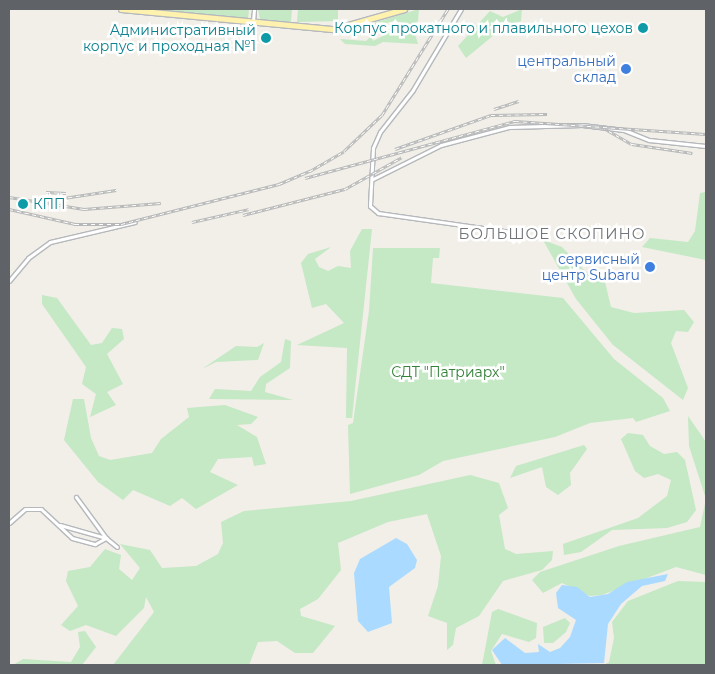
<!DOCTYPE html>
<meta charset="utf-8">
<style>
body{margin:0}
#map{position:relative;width:715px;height:674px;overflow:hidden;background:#f1efe8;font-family:Montserrat,sans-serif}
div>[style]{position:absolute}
.green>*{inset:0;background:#c5e8c5}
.water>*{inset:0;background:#aadaff}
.roads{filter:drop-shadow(1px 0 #b5b8bc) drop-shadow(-1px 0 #b5b8bc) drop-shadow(0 1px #b5b8bc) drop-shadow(0 -1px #b5b8bc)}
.street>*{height:3px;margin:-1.5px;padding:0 1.5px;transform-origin:1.5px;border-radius:1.5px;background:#fff}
.primary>*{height:5px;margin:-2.5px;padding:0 2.5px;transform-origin:2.5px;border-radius:2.5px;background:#fff2af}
.rail>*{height:3px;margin-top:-1.5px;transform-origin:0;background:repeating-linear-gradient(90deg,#fff 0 4px,#b6b7b8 0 8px);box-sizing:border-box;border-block:1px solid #b6b7b8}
.dots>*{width:14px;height:14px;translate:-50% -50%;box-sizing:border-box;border:2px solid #fff;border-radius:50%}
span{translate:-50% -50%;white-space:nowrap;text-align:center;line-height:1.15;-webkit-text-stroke:5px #fff;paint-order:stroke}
.culture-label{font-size:14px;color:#0d838f}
.right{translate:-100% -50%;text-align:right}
.left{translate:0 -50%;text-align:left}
.shop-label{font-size:14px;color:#366cbe}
.park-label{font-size:14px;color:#348238}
.neighbourhood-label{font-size:15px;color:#70757a;letter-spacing:1px}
.frame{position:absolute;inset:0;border:10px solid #5f6368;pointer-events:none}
</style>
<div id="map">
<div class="green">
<div style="clip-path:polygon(143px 9px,249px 9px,248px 19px)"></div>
<div style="clip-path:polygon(258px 9px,292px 9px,291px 22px,260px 19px)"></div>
<div style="clip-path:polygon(298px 9px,338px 9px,338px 21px,297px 22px)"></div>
<div style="clip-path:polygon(419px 9px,418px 21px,409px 27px,395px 21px,341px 33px)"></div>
<div style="clip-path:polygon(522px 9px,521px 21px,494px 35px,466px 58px,458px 46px,490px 11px,503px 17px)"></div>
<div style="clip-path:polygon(421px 23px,415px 34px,418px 44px,383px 42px,375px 46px,345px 44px,340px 39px,366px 41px,371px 36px,373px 41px,397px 29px,412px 31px)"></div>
<div style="clip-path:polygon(706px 192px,706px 260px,642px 247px,650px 238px,688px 242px,695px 231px,700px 193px)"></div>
<div style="clip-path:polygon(362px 229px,372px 229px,352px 418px,346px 418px,347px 348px,297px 345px,344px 323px,326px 304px,312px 308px,301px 263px,308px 254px,331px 247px,315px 259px,319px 267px,328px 271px,338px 266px,351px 268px,350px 251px)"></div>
<div style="clip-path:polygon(543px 240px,562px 247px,585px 271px,605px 282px,611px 307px,634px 313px,684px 310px,694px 322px,688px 332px,676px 331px,671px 343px,688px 388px,683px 400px,613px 345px,576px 299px)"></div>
<div style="clip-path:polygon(373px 248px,440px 248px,439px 258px,433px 258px,431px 283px,563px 298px,614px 359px,663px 398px,670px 411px,636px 422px,633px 418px,590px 423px,555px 437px,443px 461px,419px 475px,350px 494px,348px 425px,353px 423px,369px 311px)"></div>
<div style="clip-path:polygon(42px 295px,57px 298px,91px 345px,102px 343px,112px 328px,122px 329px,124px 339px,107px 354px,123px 384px,107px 392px,116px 405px,90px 417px,96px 394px,82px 384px,86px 367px,42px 304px)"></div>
<div style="clip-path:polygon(285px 339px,291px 341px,290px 368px,266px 384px,265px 392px,293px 400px,209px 399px,215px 389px,251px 391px,260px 377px,281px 362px)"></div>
<div style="clip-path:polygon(264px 343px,258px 360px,216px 362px,202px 369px,236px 346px,257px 347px)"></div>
<div style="clip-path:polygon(73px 399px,84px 399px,91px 438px,99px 456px,110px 460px,152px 453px,161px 439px,189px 417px,187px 408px,225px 405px,258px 417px,251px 424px,237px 425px,257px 437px,266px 464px,254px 466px,252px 457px,218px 459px,210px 472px,238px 485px,196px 509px,182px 498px,170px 506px,133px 490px,123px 500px,98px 482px,64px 440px)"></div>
<div style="clip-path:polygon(688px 416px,706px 442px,706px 575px,676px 567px,602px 595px,590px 596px,562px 583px,543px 593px,532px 580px,540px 572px,619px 546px,700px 527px,706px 499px,689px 446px)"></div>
<div style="clip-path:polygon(628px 433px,643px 435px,650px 446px,664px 454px,677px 452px,685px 460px,696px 510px,687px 522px,667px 528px,612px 530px,581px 552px,564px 555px,563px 544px,638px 518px,667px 496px,671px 480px,658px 474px,644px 478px,635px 471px,621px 439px)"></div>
<div style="clip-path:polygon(584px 445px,587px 449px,570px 473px,571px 485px,558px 495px,546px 487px,542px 467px,510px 478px,516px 466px)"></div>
<div style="clip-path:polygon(470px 475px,499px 483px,508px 508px,499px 515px,505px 549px,516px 554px,553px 551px,552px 560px,542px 570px,503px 581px,479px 616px,456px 628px,453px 645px,447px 650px,447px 623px,428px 616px,438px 586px,441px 556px,427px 514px,388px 522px,338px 543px,341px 570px,318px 599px,300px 609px,301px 616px,335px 626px,313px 653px,295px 653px,277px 641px,258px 642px,249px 665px,113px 665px,154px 612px,146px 597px,144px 608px,116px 636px,86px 625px,70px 631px,61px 625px,78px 606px,66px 581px,68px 571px,90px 567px,105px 549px,121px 555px,119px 569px,132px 580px,140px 568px,120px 544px,150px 550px,162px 568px,196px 566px,218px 554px,223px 543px,221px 522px,244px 511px,351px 501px)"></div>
<div style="clip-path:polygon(678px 581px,706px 582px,706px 665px,604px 665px,609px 662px,614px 638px,612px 622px,628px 601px)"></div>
<div style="clip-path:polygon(498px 609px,537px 623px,536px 638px,529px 642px,502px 634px,491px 651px,496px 665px,482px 665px,492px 612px)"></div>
<div style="clip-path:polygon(565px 618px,570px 623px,566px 632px,553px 643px,544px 643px,543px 627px)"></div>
<div style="clip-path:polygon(85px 631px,96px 647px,82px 665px,13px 665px,23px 659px,71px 662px,80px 647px,78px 632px)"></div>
</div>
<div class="water">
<div style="clip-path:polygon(396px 538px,407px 544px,417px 560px,415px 568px,389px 587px,392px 623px,368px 632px,358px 621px,354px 573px,360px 559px)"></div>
<div style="clip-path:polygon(668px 574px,665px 581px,642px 586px,621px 604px,608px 624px,604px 663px,502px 665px,492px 650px,505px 638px,525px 653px,539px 652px,538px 644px,550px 652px,560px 648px,570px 637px,576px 620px,558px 608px,556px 593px,562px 585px,577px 587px,590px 597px,608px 594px,627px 582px)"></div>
</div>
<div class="roads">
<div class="street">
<div style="left:461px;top:9px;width:94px;rotate:120.7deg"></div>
<div style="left:413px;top:90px;width:53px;rotate:128.2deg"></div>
<div style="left:380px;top:132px;width:17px;rotate:114deg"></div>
<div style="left:373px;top:148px;width:58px;rotate:93deg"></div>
<div style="left:370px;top:206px;width:11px;rotate:41deg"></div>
<div style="left:378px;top:213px;width:141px;rotate:8.1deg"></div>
<div style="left:253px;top:21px;width:12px;rotate:-85deg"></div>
<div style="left:373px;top:179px;width:76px;rotate:-26.6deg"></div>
<div style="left:441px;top:145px;width:70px;rotate:-14.8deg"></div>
<div style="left:509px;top:127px;width:73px;rotate:-1.6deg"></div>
<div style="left:582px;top:125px;width:42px;rotate:6.8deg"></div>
<div style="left:624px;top:130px;width:27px;rotate:22deg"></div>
<div style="left:649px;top:140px;width:57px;rotate:6deg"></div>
<div style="left:9px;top:281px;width:30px;rotate:-50deg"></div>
<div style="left:28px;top:258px;width:27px;rotate:-36deg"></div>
<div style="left:50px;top:242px;width:87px;rotate:-13.2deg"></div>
<div style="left:9px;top:523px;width:21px;rotate:-41deg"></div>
<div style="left:25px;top:509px;width:16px"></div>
<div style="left:41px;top:509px;width:42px;rotate:43.1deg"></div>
<div style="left:72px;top:538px;width:24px;rotate:15deg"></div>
<div style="left:95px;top:544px;width:13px;rotate:-29deg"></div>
<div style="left:106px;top:538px;width:51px;rotate:-126.2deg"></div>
<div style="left:60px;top:525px;width:48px;rotate:15.8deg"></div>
<div style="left:106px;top:538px;width:14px;rotate:39deg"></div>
</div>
<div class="primary">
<div style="left:121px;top:9px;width:214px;rotate:5.4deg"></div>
<div style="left:334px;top:29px;width:73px;rotate:-15.9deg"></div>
</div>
</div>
<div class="rail">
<div style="left:494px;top:109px;width:26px;rotate:-18deg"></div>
<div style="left:602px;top:127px;width:34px;rotate:30deg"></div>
<div style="left:632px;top:144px;width:61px;rotate:8.5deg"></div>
<div style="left:395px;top:149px;width:102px;rotate:-19.5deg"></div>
<div style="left:491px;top:115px;width:56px;rotate:-1deg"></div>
<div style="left:305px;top:178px;width:218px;rotate:-15.2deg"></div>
<div style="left:515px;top:121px;width:191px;rotate:3.9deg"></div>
<div style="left:46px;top:192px;width:20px;rotate:3deg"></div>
<div style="left:9px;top:197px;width:76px;rotate:9.1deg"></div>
<div style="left:84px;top:209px;width:77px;rotate:-4.5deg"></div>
<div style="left:44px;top:201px;width:73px;rotate:-8.7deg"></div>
<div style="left:9px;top:209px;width:68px;rotate:12.8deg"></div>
<div style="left:75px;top:224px;width:46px"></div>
<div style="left:121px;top:224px;width:163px;rotate:-14.2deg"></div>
<div style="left:279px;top:184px;width:34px;rotate:-23deg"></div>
<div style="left:310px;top:171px;width:39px;rotate:-30deg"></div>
<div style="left:344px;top:151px;width:52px;rotate:-43.5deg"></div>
<div style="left:382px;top:115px;width:125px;rotate:-58.1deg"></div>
<div style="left:243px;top:215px;width:105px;rotate:-14.3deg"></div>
<div style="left:345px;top:189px;width:65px;rotate:-29.3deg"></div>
<div style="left:192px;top:222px;width:58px;rotate:-12.8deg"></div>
</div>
<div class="dots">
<div style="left:643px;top:28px;background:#0f9aa8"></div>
<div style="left:266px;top:38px;background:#0f9aa8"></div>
<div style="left:626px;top:69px;background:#3f7fe0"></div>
<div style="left:23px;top:204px;background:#0f9aa8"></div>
<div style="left:650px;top:267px;background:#3f7fe0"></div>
</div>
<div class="culture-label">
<span class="right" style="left:633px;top:28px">Корпус прокатного и плавильного цехов</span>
<span class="right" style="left:256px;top:38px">Административный<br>корпус и проходная №1</span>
<span class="left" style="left:33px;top:204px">КПП</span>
</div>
<div class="shop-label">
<span class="right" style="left:616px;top:69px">центральный<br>склад</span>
<span class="right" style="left:640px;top:267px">сервисный<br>центр Subaru</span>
</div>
<div class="park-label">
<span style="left:448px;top:372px">СДТ "Патриарх"</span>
</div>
<div class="neighbourhood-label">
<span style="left:552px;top:234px">БОЛЬШОЕ СКОПИНО</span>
</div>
<div class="frame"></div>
</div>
